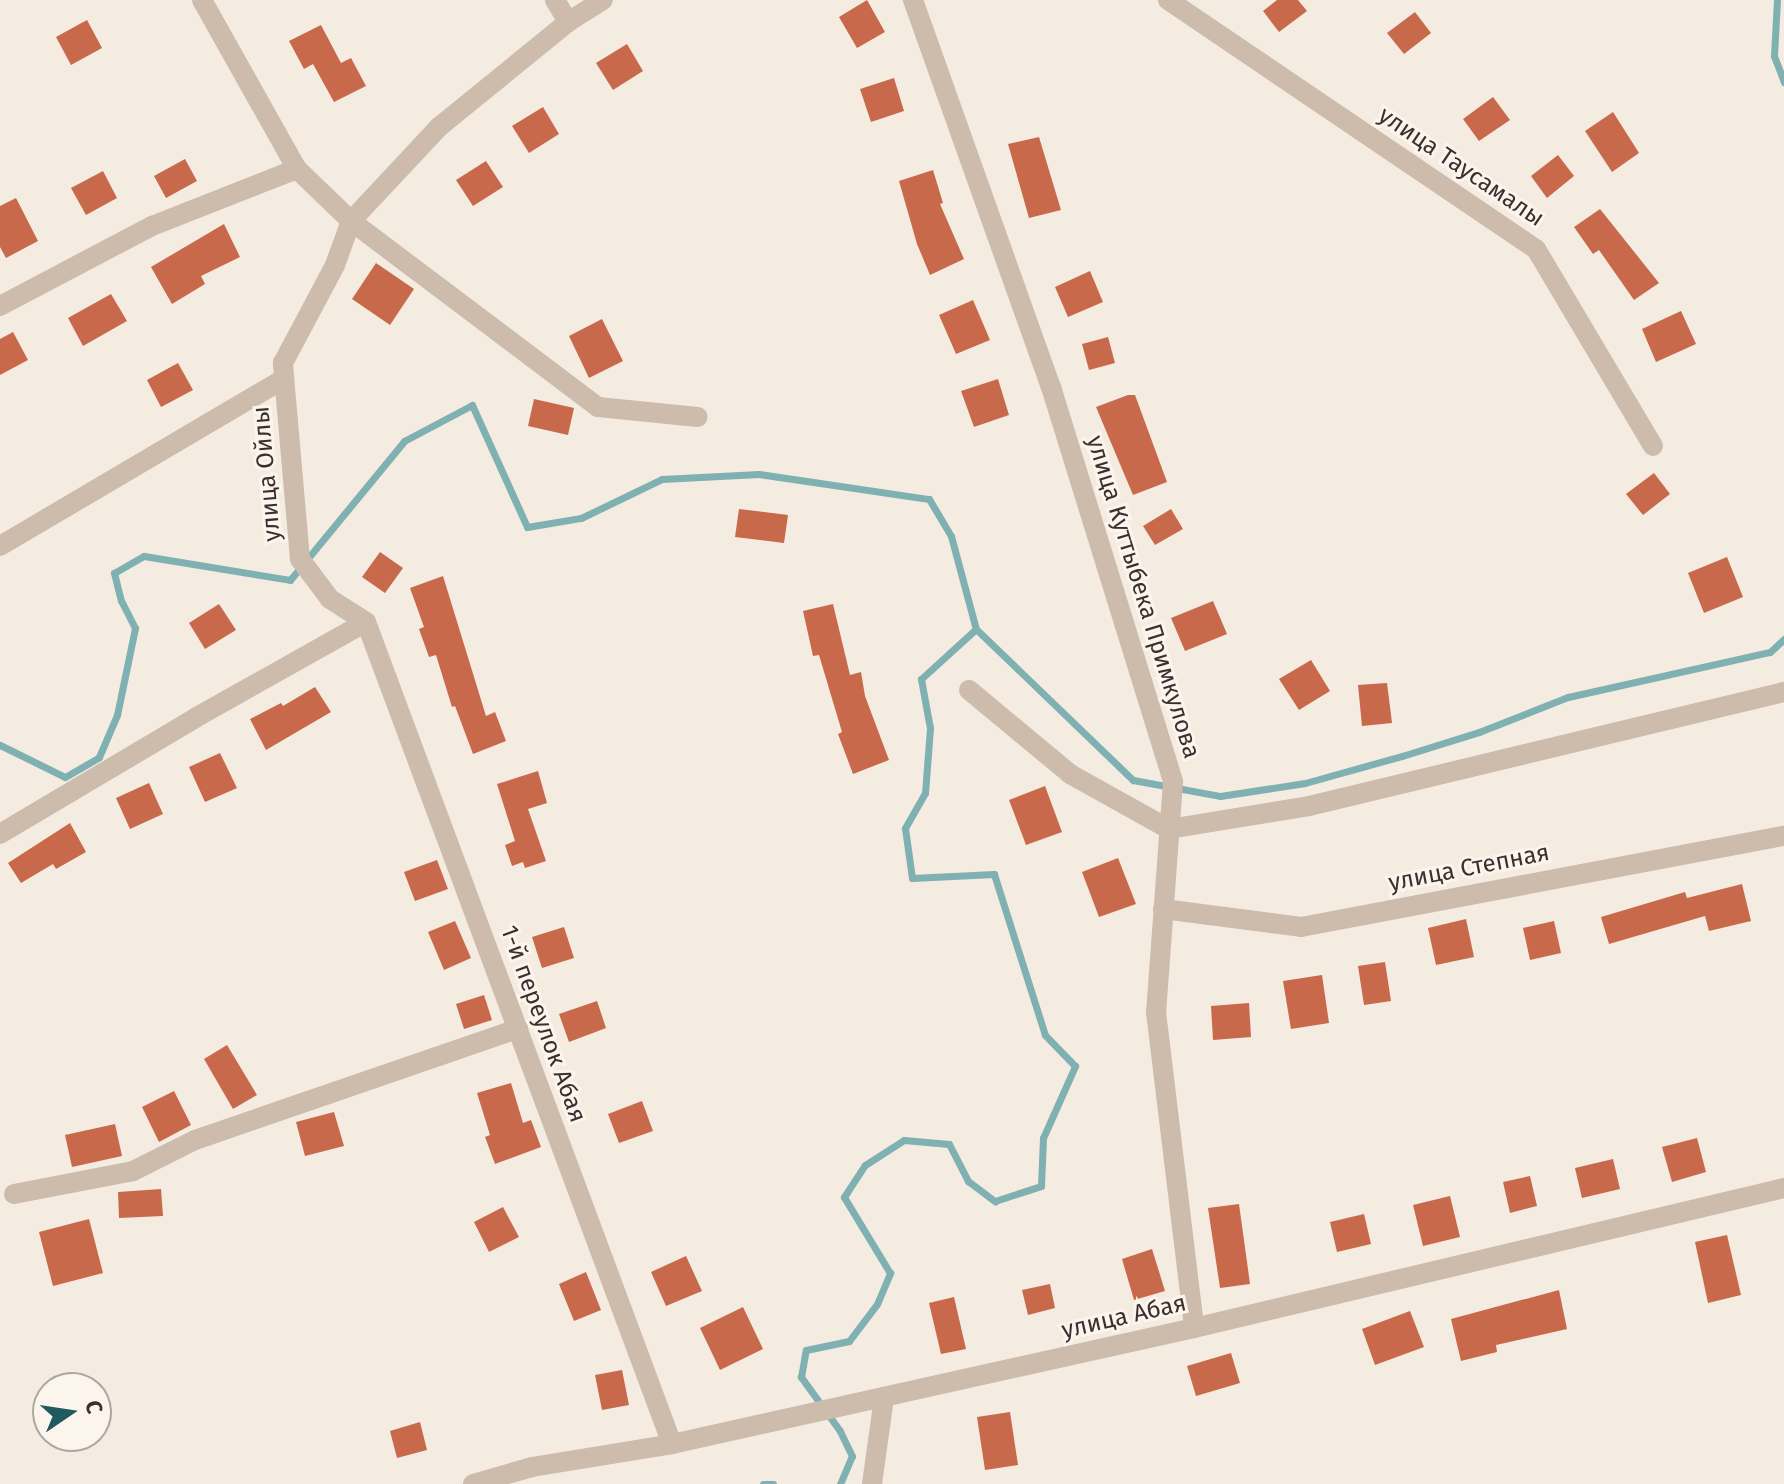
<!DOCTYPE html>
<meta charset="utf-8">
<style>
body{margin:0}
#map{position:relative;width:1784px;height:1484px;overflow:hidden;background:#f4ebe1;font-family:"Fira Sans",sans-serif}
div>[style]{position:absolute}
.stream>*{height:7px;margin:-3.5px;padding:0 3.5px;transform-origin:3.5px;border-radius:3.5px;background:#7fb0b2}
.building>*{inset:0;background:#c8694b}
.minor>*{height:20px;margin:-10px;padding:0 10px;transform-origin:10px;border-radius:10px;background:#cdbbac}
span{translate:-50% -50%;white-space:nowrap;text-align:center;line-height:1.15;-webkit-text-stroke:6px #fbf5ee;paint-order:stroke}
.street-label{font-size:24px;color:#3b302b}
.north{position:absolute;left:32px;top:1372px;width:80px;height:80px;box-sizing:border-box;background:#fbf5ee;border:2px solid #aea6a0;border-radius:50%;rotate:77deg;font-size:22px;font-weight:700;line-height:32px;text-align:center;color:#3b302b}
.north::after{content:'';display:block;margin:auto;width:28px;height:36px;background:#1f5a5e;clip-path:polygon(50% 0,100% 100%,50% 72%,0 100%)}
</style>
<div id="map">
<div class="stream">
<div style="left:1777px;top:0;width:56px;rotate:93.1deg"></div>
<div style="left:1774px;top:56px;width:28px;rotate:69deg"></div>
<div style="left:0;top:745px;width:72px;rotate:26.2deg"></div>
<div style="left:65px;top:777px;width:39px;rotate:-30deg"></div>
<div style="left:99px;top:757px;width:46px;rotate:-66.8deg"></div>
<div style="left:117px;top:715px;width:89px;rotate:-78.3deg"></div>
<div style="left:135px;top:628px;width:30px;rotate:-117deg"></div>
<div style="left:121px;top:601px;width:29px;rotate:-104deg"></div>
<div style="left:114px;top:573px;width:34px;rotate:-30deg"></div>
<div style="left:144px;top:556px;width:148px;rotate:9.3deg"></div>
<div style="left:290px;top:580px;width:180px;rotate:-50.6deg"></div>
<div style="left:404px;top:441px;width:77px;rotate:-27.9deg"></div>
<div style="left:472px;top:405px;width:134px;rotate:65.7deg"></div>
<div style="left:527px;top:527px;width:55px;rotate:-9.5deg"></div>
<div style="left:581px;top:518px;width:90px;rotate:-25.7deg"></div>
<div style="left:662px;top:479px;width:97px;rotate:-3deg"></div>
<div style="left:759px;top:474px;width:172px;rotate:8.4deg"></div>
<div style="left:929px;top:499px;width:43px;rotate:59.3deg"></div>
<div style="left:951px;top:536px;width:96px;rotate:75deg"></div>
<div style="left:976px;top:629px;width:218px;rotate:43.9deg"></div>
<div style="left:1133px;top:780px;width:88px;rotate:10.4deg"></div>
<div style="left:1220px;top:796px;width:86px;rotate:-8.7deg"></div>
<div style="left:1305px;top:783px;width:101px;rotate:-15.6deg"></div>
<div style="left:1402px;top:756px;width:81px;rotate:-17.3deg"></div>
<div style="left:1479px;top:732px;width:96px;rotate:-21.5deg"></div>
<div style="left:1568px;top:697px;width:207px;rotate:-12.6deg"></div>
<div style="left:1770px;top:652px;width:19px;rotate:-43deg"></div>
<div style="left:763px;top:1484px;width:10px"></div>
<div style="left:840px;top:1484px;width:30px;rotate:-67deg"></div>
<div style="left:852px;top:1456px;width:28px;rotate:-116deg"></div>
<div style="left:840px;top:1431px;width:67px;rotate:-125.8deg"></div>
<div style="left:801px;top:1377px;width:27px;rotate:-80deg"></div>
<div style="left:806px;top:1350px;width:44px;rotate:-11.8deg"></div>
<div style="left:849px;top:1341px;width:46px;rotate:-52.9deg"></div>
<div style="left:877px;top:1304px;width:34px;rotate:-67deg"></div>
<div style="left:890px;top:1273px;width:89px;rotate:-121.2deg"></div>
<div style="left:844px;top:1197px;width:38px;rotate:-57deg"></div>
<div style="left:865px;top:1165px;width:46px;rotate:-32.7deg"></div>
<div style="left:904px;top:1140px;width:45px;rotate:5.1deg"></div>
<div style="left:949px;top:1144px;width:42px;rotate:62.8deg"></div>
<div style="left:968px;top:1181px;width:34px;rotate:37deg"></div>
<div style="left:995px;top:1201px;width:48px;rotate:-18.1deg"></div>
<div style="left:1041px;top:1186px;width:48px;rotate:-87.6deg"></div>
<div style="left:1043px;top:1138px;width:79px;rotate:-66deg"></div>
<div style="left:1075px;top:1066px;width:43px;rotate:-134.1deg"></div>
<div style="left:1045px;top:1035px;width:169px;rotate:-107.6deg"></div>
<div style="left:994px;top:874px;width:82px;rotate:177.2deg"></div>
<div style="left:912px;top:878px;width:50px;rotate:-98deg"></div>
<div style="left:905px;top:828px;width:40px;rotate:-60.3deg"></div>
<div style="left:925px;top:793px;width:65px;rotate:-85.6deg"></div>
<div style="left:930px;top:728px;width:50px;rotate:-100.4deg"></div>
<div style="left:921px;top:679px;width:74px;rotate:-42.3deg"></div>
</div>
<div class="building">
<div style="clip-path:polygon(867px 0,885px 32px,857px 48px,839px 17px)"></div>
<div style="clip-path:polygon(1277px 0,1298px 0,1307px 11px,1279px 32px,1263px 11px)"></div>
<div style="clip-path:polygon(1415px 12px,1431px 33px,1404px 54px,1387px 33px)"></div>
<div style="clip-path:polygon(87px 20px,102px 48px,71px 65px,56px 37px)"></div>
<div style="clip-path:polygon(321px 25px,341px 63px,351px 58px,366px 86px,334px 102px,313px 64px,304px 69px,289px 41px)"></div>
<div style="clip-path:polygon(627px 44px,643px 71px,613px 90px,596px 63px)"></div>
<div style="clip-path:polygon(894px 78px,904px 111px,871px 122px,860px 89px)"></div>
<div style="clip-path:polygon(1493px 97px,1510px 120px,1479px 141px,1463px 119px)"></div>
<div style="clip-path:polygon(543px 107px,559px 134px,529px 153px,512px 126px)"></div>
<div style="clip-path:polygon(1613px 112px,1639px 153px,1612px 172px,1585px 131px)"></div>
<div style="clip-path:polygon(1039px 137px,1061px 210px,1029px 218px,1008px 144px)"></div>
<div style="clip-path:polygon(1558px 155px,1574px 176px,1547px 198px,1531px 176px)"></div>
<div style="clip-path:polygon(185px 159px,197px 181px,166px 198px,154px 176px)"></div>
<div style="clip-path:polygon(486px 161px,503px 187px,473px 206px,456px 180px)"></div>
<div style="clip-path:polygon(933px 170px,943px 203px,940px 204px,964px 259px,930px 275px,917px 244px,899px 181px)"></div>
<div style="clip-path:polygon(103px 171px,117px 198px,86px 215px,71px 188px)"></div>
<div style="clip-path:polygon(16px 198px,38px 241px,6px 258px,0 247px,0 206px)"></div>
<div style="clip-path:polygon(1600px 209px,1659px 283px,1634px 300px,1599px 250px,1593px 254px,1574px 227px)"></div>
<div style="clip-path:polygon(224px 224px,240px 257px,201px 276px,205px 284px,172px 304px,151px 267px)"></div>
<div style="clip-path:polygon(376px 263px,414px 289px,390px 325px,352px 299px)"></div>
<div style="clip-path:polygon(1090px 271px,1103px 302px,1068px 317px,1055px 287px)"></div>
<div style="clip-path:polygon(111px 294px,127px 321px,83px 346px,68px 318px)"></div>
<div style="clip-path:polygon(973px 300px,990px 340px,956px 354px,939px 315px)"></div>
<div style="clip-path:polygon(1681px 311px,1696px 344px,1656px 362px,1642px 329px)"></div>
<div style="clip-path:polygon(602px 319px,623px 361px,589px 378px,569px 336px)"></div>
<div style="clip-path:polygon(13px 332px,28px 360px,0 375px,0 339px)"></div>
<div style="clip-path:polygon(1108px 337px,1115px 363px,1089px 370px,1082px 344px)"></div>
<div style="clip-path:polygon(178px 363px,193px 390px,161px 407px,147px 380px)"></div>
<div style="clip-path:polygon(998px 379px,1009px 415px,974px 427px,961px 391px)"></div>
<div style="clip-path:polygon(1128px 395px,1135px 395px,1167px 482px,1133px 495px,1096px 407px)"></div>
<div style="clip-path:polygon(534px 399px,574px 408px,568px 435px,528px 426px)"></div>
<div style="clip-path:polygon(1654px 473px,1670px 494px,1643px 515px,1626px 494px)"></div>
<div style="clip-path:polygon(739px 509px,788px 515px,784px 543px,735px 537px)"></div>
<div style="clip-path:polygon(1171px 509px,1183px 529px,1155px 545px,1143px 526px)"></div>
<div style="clip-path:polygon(380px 552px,403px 568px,385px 593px,362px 577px)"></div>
<div style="clip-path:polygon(1727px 557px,1743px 597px,1704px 613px,1688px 573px)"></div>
<div style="clip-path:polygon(443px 576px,486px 716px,495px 712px,506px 741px,473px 754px,455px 706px,452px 707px,436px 655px,429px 657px,419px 629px,424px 627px,410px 588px)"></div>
<div style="clip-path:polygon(1213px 601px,1227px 634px,1185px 651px,1171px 618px)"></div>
<div style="clip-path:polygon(219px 604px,236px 630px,205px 649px,189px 623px)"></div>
<div style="clip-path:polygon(833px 604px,850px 675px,861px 672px,865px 696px,889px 760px,853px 774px,838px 734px,842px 732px,819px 655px,813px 656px,803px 611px)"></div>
<div style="clip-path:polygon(1311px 660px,1330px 691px,1299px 710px,1279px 679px)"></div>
<div style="clip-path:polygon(1387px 683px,1392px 723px,1362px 726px,1358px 685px)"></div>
<div style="clip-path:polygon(315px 687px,331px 712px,266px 750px,250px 719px,281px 703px,283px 706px)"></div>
<div style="clip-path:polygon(220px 753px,237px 788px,205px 802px,189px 767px)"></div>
<div style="clip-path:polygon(538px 771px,547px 803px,528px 809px,546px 861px,525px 868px,523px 862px,512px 866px,505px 845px,515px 841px,497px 784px)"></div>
<div style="clip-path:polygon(149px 783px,163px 814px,130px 829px,116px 798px)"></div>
<div style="clip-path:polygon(1045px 786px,1062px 832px,1026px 845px,1009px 800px)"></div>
<div style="clip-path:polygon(70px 823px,86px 852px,56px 869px,53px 864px,21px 883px,8px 863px)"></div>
<div style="clip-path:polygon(1118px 858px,1136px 904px,1099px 917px,1082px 872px)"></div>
<div style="clip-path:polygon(437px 860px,448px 889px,415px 901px,404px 872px)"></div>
<div style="clip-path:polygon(1742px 884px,1751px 921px,1709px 931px,1705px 916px,1609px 944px,1601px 917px,1685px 892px,1687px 898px)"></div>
<div style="clip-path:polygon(1466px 919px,1474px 957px,1436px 965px,1428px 928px)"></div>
<div style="clip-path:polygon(455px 921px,471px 958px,444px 970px,428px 932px)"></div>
<div style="clip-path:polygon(1554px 921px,1561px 953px,1530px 960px,1523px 928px)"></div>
<div style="clip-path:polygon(564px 927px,574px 958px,542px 968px,532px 937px)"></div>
<div style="clip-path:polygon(1385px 962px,1391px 1001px,1364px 1005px,1358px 966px)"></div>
<div style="clip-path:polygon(1322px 975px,1329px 1023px,1291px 1029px,1283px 981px)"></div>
<div style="clip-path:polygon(484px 995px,492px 1020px,464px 1029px,456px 1004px)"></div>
<div style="clip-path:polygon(597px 1001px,606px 1028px,569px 1042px,559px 1014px)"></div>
<div style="clip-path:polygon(1249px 1003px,1251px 1037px,1213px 1040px,1211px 1006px)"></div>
<div style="clip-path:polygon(227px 1045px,257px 1095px,233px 1109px,204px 1059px)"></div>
<div style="clip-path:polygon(511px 1083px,523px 1123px,531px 1120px,541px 1147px,495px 1164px,485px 1137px,490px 1135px,477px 1093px)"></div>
<div style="clip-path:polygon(174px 1091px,191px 1125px,159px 1142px,142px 1107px)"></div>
<div style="clip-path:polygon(642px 1101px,653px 1131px,619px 1143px,608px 1114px)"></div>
<div style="clip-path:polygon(334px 1112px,344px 1146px,305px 1156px,296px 1122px)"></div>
<div style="clip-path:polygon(115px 1124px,122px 1156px,72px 1167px,65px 1135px)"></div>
<div style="clip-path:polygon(1697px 1138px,1706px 1172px,1672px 1182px,1662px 1147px)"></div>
<div style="clip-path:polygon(1613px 1159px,1620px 1189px,1582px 1198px,1575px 1168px)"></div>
<div style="clip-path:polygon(1530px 1176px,1537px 1206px,1510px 1213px,1503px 1182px)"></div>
<div style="clip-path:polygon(161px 1189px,163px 1216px,119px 1218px,118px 1192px)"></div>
<div style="clip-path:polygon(1450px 1196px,1460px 1237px,1423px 1246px,1413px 1205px)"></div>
<div style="clip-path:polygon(1239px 1204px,1250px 1284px,1220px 1288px,1208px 1208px)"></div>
<div style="clip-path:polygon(503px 1207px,519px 1237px,489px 1252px,474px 1222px)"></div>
<div style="clip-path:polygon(1364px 1214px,1371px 1244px,1337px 1252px,1330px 1222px)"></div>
<div style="clip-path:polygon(89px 1219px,103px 1273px,53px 1286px,39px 1232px)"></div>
<div style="clip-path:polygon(1727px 1235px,1741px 1295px,1708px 1303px,1695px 1242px)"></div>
<div style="clip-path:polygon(1152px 1249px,1165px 1291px,1134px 1300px,1122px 1259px)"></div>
<div style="clip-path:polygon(686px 1256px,702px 1291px,666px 1306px,651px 1272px)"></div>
<div style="clip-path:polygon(586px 1272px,601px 1310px,574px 1321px,559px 1284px)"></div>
<div style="clip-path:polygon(1050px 1284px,1055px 1308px,1028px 1315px,1022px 1290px)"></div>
<div style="clip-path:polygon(1559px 1290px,1567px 1329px,1496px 1345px,1497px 1352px,1461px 1361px,1451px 1319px)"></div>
<div style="clip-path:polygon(954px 1297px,966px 1349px,941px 1354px,929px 1303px)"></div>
<div style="clip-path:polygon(743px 1307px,763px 1349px,720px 1370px,700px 1328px)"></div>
<div style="clip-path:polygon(1410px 1311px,1424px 1347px,1375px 1365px,1362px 1329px)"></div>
<div style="clip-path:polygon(1231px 1353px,1240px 1383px,1196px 1396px,1187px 1366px)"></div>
<div style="clip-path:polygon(622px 1370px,629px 1405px,602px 1410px,595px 1375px)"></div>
<div style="clip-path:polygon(1010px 1412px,1018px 1465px,985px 1470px,977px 1417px)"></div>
<div style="clip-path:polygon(420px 1422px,427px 1450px,397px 1458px,390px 1431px)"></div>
</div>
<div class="minor">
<div style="left:202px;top:0;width:194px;rotate:60.7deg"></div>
<div style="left:555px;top:0;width:26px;rotate:59deg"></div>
<div style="left:913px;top:0;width:411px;rotate:70.4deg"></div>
<div style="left:1051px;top:387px;width:413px;rotate:72.8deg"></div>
<div style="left:1173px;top:782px;width:231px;rotate:94.2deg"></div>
<div style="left:1156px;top:1012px;width:318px;rotate:83.1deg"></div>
<div style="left:1168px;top:0;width:444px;rotate:34.1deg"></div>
<div style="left:1536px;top:249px;width:229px;rotate:59.3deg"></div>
<div style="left:0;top:306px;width:172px;rotate:-27.8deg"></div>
<div style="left:152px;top:226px;width:156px;rotate:-21.5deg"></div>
<div style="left:297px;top:169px;width:75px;rotate:43.9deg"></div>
<div style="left:351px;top:221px;width:309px;rotate:37deg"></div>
<div style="left:598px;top:407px;width:100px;rotate:5.7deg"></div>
<div style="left:0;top:546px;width:329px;rotate:-30.5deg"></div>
<div style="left:366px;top:622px;width:877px;rotate:69.58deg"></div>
<div style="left:969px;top:690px;width:131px;rotate:39.7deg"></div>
<div style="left:1070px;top:774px;width:113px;rotate:29.1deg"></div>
<div style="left:1169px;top:829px;width:142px;rotate:-9.3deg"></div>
<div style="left:1309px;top:806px;width:488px;rotate:-13.5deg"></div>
<div style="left:0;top:834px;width:227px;rotate:-30.7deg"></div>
<div style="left:195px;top:718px;width:196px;rotate:-29.3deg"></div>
<div style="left:366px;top:622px;width:43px;rotate:-147.4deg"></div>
<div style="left:330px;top:599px;width:50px;rotate:-126.9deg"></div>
<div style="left:300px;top:559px;width:197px;rotate:-95deg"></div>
<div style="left:283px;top:363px;width:111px;rotate:-62deg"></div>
<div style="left:335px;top:265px;width:47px;rotate:-70deg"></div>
<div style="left:351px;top:221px;width:129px;rotate:-46.9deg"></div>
<div style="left:439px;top:127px;width:166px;rotate:-39.1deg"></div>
<div style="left:568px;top:22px;width:41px;rotate:-32.2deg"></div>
<div style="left:1163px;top:909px;width:139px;rotate:7.4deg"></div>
<div style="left:1301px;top:927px;width:491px;rotate:-10.7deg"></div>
<div style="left:14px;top:1194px;width:121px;rotate:-10.9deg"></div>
<div style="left:133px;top:1171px;width:69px;rotate:-26.6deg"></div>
<div style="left:195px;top:1140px;width:342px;rotate:-19deg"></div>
<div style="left:473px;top:1484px;width:61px;rotate:-16.1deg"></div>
<div style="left:532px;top:1467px;width:142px;rotate:-9.3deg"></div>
<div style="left:672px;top:1444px;width:535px;rotate:-12.53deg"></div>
<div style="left:1194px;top:1328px;width:606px;rotate:-13.35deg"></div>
<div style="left:872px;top:1484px;width:88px;rotate:-82.1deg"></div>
</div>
<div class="street-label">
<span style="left:1461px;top:167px;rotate:34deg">улица Таусамалы</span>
<span style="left:267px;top:474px;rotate:-95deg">улица Ойлы</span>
<span style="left:1143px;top:597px;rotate:73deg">улица Куттыбека Примкулова</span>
<span style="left:1469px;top:868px;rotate:-11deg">улица Степная</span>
<span style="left:543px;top:1024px;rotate:70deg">1-й переулок Абая</span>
<span style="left:1124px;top:1317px;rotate:-13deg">улица Абая</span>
</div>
<div class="north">С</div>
</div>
